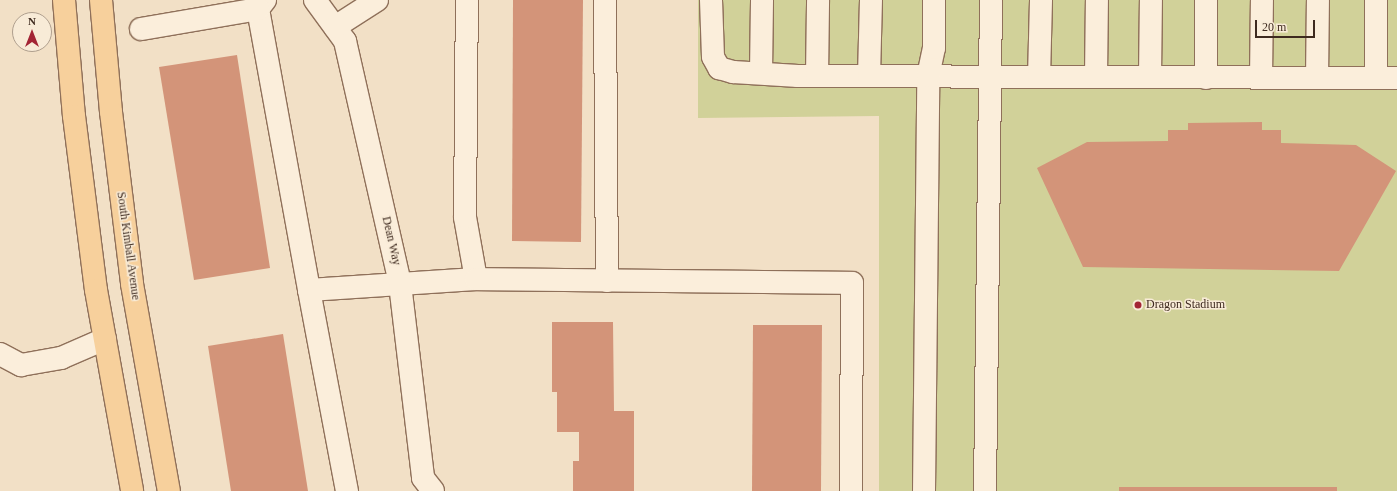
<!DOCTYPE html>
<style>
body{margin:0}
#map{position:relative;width:1397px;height:491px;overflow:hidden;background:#f2e0c6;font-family:"Times New Roman",serif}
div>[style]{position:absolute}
.green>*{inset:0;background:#d1d199}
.building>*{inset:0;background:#d39479}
.roads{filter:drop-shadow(1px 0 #8f705a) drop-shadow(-1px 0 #8f705a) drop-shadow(0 1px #8f705a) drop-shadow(0 -1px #8f705a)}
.minor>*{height:22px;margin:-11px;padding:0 11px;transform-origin:11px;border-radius:11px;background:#fbeedb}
.major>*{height:22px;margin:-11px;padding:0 11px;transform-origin:11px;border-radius:11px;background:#f7d09c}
.dots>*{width:11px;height:11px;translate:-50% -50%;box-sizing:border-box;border:2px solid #f8ebd7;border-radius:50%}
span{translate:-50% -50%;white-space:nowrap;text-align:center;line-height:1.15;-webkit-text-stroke:3px #f8ebd7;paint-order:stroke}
.street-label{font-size:12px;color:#3e2a1f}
.poi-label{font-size:12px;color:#3e2a1f}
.left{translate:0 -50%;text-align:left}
.north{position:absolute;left:12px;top:12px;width:40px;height:40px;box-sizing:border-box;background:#f8ebd7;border:1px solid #ae9e8d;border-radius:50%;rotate:0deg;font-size:11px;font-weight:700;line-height:16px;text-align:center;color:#3e2a1f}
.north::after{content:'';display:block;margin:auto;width:14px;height:18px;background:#a32535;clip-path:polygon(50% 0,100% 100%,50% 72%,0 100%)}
.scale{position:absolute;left:1255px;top:20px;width:60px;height:18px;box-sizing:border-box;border:2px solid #3e2a1f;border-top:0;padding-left:5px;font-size:12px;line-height:14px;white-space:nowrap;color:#3e2a1f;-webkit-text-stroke:3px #f8ebd7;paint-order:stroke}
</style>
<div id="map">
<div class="green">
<div style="clip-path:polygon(698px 0,1397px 0,1397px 491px,879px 491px,879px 116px,698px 118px)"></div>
</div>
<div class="building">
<div style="clip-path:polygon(513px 0,583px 0,581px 242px,512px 241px)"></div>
<div style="clip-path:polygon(237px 55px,270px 268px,194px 280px,159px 67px)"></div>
<div style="clip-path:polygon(1262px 122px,1262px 130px,1281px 130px,1281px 143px,1356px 145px,1396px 171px,1339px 271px,1083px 267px,1037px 168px,1087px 142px,1168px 141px,1168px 130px,1188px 130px,1188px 123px)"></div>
<div style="clip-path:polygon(552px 322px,613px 322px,614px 411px,634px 411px,634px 491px,573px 491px,573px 461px,579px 461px,579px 432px,557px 432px,557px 392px,552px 392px)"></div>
<div style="clip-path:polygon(753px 325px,822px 325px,821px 491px,752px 491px)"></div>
<div style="clip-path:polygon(283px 334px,308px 491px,231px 491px,208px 346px)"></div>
<div style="clip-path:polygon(1119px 487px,1337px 487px,1337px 491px,1119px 491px)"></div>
</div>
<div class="roads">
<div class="minor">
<div style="left:265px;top:0;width:11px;rotate:128deg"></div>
<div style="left:258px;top:9px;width:286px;rotate:79.7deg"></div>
<div style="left:309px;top:290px;width:167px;rotate:-3.8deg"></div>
<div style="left:476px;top:279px;width:63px;rotate:-100.1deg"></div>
<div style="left:465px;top:217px;width:217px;rotate:-89.5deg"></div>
<div style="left:315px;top:0;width:51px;rotate:53.8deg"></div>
<div style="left:345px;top:41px;width:249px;rotate:77.2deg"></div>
<div style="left:400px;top:284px;width:195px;rotate:83.2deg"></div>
<div style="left:423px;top:478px;width:16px;rotate:52deg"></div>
<div style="left:605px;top:0;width:281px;rotate:89.6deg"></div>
<div style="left:711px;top:0;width:57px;rotate:88deg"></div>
<div style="left:713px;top:57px;width:13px;rotate:61deg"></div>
<div style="left:719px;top:68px;width:15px;rotate:16deg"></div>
<div style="left:733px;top:72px;width:65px;rotate:3.5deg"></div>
<div style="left:798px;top:76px;width:599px;rotate:0.19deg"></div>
<div style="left:335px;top:27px;width:50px;rotate:-32.7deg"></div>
<div style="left:141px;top:29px;width:119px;rotate:-9.7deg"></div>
<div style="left:761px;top:73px;width:73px;rotate:-89.2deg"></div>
<div style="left:817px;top:76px;width:76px;rotate:-89.2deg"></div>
<div style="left:869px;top:76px;width:76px;rotate:-88.5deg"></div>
<div style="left:1039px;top:77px;width:77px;rotate:-88.5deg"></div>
<div style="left:1096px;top:77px;width:77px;rotate:-89.3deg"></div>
<div style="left:1150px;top:77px;width:77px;rotate:-89.3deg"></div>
<div style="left:1206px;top:78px;width:78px;rotate:-90deg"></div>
<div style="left:1261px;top:78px;width:78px;rotate:-89.3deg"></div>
<div style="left:1317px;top:78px;width:78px;rotate:-89.3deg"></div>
<div style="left:1376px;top:78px;width:78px;rotate:-90deg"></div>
<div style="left:476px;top:279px;width:376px;rotate:0.6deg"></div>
<div style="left:852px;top:283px;width:208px;rotate:90.3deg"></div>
<div style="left:309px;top:290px;width:205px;rotate:79.3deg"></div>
<div style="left:0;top:354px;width:24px;rotate:28deg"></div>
<div style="left:21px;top:365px;width:41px;rotate:-9.9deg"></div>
<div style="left:61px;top:358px;width:48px;rotate:-23.4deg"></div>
<div style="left:924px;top:491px;width:415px;rotate:-89.4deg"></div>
<div style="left:928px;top:76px;width:29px;rotate:-78deg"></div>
<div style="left:934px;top:48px;width:48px;rotate:-90deg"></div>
<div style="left:985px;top:491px;width:491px;rotate:-89.3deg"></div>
</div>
<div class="major">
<div style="left:64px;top:0;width:116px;rotate:85.1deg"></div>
<div style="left:74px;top:116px;width:175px;rotate:82.8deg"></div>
<div style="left:96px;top:290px;width:204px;rotate:79.8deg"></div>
<div style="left:101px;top:0;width:112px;rotate:84.9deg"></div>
<div style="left:111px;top:112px;width:173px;rotate:83deg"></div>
<div style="left:132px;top:284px;width:210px;rotate:79.9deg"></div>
</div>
</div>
<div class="dots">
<div style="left:1138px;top:305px;background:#a32535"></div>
</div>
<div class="street-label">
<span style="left:391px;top:241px;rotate:77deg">Dean Way</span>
<span style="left:128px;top:246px;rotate:82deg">South Kimball Avenue</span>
</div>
<div class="poi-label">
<span class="left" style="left:1146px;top:305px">Dragon Stadium</span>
</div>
<div class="north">N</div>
<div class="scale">20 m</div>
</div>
